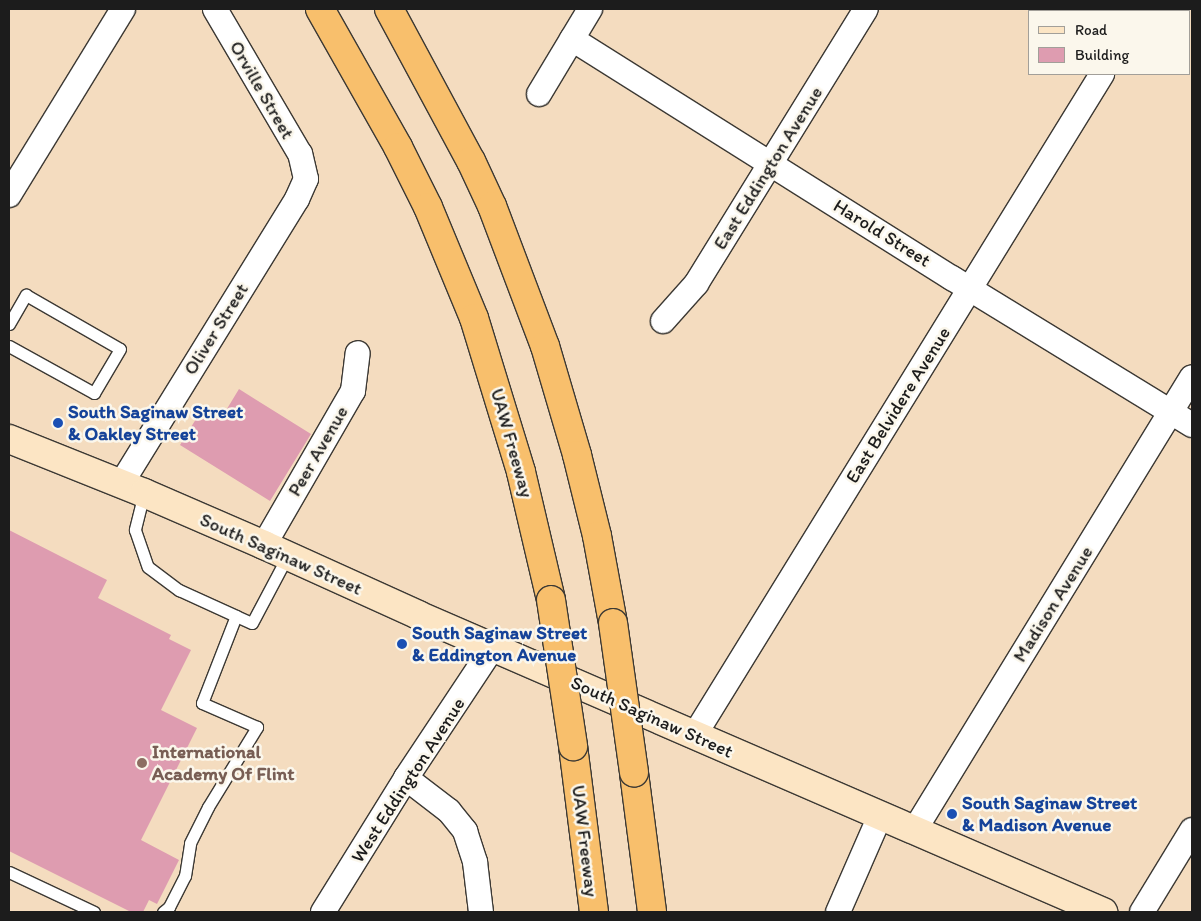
<!DOCTYPE html>
<style>
body{margin:0}
#map{position:relative;width:1201px;height:921px;overflow:hidden;background:#f4dcbf;font-family:Itim,sans-serif}
div>[style]{position:absolute}
.building>*{inset:0;background:#de9cb0}
.roads{filter:drop-shadow(1px 0 #3c3934) drop-shadow(-1px 0 #3c3934) drop-shadow(0 1px #3c3934) drop-shadow(0 -1px #3c3934)}
.lane>*{height:11px;margin:-5.5px;padding:0 5.5px;transform-origin:5.5px;border-radius:5.5px;background:#fff}
.street>*{height:24px;margin:-12px;padding:0 12px;transform-origin:12px;border-radius:12px;background:#fff}
.secondary>*{height:28px;margin:-14px;padding:0 14px;transform-origin:14px;border-radius:14px;background:#fce5c4}
.highway>*{height:28px;margin:-14px;padding:0 14px;transform-origin:14px;border-radius:14px;background:#f8bf6c}
.bridges{filter:drop-shadow(1px 0 #3c3934) drop-shadow(-1px 0 #3c3934) drop-shadow(0 1px #3c3934) drop-shadow(0 -1px #3c3934)}
.highway-bridge>*{height:28px;margin:-14px;padding:0 14px;transform-origin:14px;border-radius:14px;background:#f8bf6c}
.dots>*{width:14px;height:14px;translate:-50% -50%;box-sizing:border-box;border:2px solid #fbf7ec;border-radius:50%}
span{translate:-50% -50%;white-space:nowrap;text-align:center;line-height:1.15;-webkit-text-stroke:5px #fbf7ec;paint-order:stroke}
.street-label{font-size:19px;color:#1c1c1c}
.transit-label{font-size:19px;color:#164399;font-weight:700}
.left{translate:0 -50%;text-align:left}
.education-label{font-size:19px;color:#785e54;font-weight:700}
.frame{position:absolute;inset:0;border:10px solid #1c1c1c;pointer-events:none}
.legend{position:absolute;left:1028px;top:10px;width:162px;height:65px;box-sizing:border-box;background:#fbf7ec;border:1px solid #a29f99;margin:0;padding:6px 9px;list-style:none;font-size:15px;color:#1c1c1c}
.legend li{display:flex;align-items:center;gap:10px;height:25px}
.legend b{width:25px;border:1px solid #a29f99}
</style>
<div id="map">
<div class="building">
<div style="clip-path:polygon(239px 389px,311px 434px,270px 501px,180px 445px,204px 406px,222px 417px)"></div>
<div style="clip-path:polygon(9px 530px,107px 580px,98px 598px,171px 635px,169px 639px,191px 650px,161px 710px,197px 728px,141px 840px,179px 860px,157px 904px,149px 900px,143px 912px,131px 912px,9px 851px)"></div>
</div>
<div class="roads">
<div class="lane">
<div style="left:9px;top:324px;width:34px;rotate:-60deg"></div>
<div style="left:26px;top:295px;width:108px;rotate:29.9deg"></div>
<div style="left:120px;top:349px;width:51px;rotate:120.6deg"></div>
<div style="left:94px;top:393px;width:97px;rotate:-151.1deg"></div>
<div style="left:144px;top:493px;width:38px;rotate:104deg"></div>
<div style="left:135px;top:530px;width:39px;rotate:71deg"></div>
<div style="left:148px;top:567px;width:39px;rotate:37deg"></div>
<div style="left:179px;top:590px;width:63px;rotate:24.5deg"></div>
<div style="left:236px;top:616px;width:17px;rotate:24deg"></div>
<div style="left:252px;top:623px;width:75px;rotate:-62.1deg"></div>
<div style="left:9px;top:872px;width:94px;rotate:25.2deg"></div>
<div style="left:163px;top:912px;width:8px;rotate:-40deg"></div>
<div style="left:169px;top:907px;width:35px;rotate:-63deg"></div>
<div style="left:185px;top:876px;width:33px;rotate:-81deg"></div>
<div style="left:190px;top:843px;width:40px;rotate:-63.4deg"></div>
<div style="left:208px;top:807px;width:94px;rotate:-58.5deg"></div>
<div style="left:257px;top:727px;width:60px;rotate:-156.4deg"></div>
<div style="left:202px;top:703px;width:93px;rotate:-68.7deg"></div>
</div>
<div class="street">
<div style="left:1140px;top:11px;width:3px;rotate:-45deg"></div>
<div style="left:572px;top:39px;width:449px;rotate:32.2deg"></div>
<div style="left:952px;top:278px;width:281px;rotate:31.5deg"></div>
<div style="left:539px;top:94px;width:99px;rotate:-59deg"></div>
<div style="left:9px;top:195px;width:218px;rotate:-58.5deg"></div>
<div style="left:663px;top:321px;width:50px;rotate:-48.3deg"></div>
<div style="left:696px;top:284px;width:323px;rotate:-58.3deg"></div>
<div style="left:121px;top:484px;width:335px;rotate:-58.3deg"></div>
<div style="left:297px;top:199px;width:22px;rotate:-66deg"></div>
<div style="left:306px;top:179px;width:26px;rotate:-103deg"></div>
<div style="left:300px;top:154px;width:168px;rotate:-120.4deg"></div>
<div style="left:264px;top:545px;width:178px;rotate:-60deg"></div>
<div style="left:353px;top:391px;width:38px;rotate:-83deg"></div>
<div style="left:694px;top:736px;width:778px;rotate:-58.35deg"></div>
<div style="left:406px;top:778px;width:54px;rotate:37.5deg"></div>
<div style="left:449px;top:811px;width:26px;rotate:51deg"></div>
<div style="left:465px;top:831px;width:33px;rotate:72deg"></div>
<div style="left:475px;top:862px;width:50px;rotate:83.2deg"></div>
<div style="left:914px;top:831px;width:532px;rotate:-58.52deg"></div>
<div style="left:323px;top:912px;width:158px;rotate:-58.2deg"></div>
<div style="left:406px;top:778px;width:157px;rotate:-56.4deg"></div>
<div style="left:838px;top:912px;width:105px;rotate:-66.4deg"></div>
<div style="left:1142px;top:912px;width:96px;rotate:-58.6deg"></div>
</div>
<div class="secondary">
<div style="left:9px;top:439px;width:145px;rotate:21.8deg"></div>
<div style="left:144px;top:493px;width:131px;rotate:23.4deg"></div>
<div style="left:264px;top:545px;width:169px;rotate:24.4deg"></div>
<div style="left:418px;top:615px;width:747px;rotate:23.44deg"></div>
</div>
<div class="highway">
<div style="left:320px;top:9px;width:159px;rotate:60.5deg"></div>
<div style="left:398px;top:147px;width:67px;rotate:63.4deg"></div>
<div style="left:428px;top:207px;width:120px;rotate:67.5deg"></div>
<div style="left:474px;top:318px;width:161px;rotate:73deg"></div>
<div style="left:521px;top:472px;width:131px;rotate:76.8deg"></div>
<div style="left:389px;top:9px;width:173px;rotate:61.7deg"></div>
<div style="left:471px;top:161px;width:50px;rotate:65deg"></div>
<div style="left:492px;top:206px;width:150px;rotate:69.3deg"></div>
<div style="left:545px;top:346px;width:114px;rotate:73.6deg"></div>
<div style="left:577px;top:455px;width:83px;rotate:76.1deg"></div>
<div style="left:597px;top:536px;width:88px;rotate:79.6deg"></div>
<div style="left:573px;top:746px;width:167px;rotate:82.8deg"></div>
<div style="left:634px;top:773px;width:140px;rotate:82.6deg"></div>
</div>
</div>
<div class="bridges">
<div class="highway-bridge">
<div style="left:551px;top:600px;width:148px;rotate:81.4deg"></div>
<div style="left:613px;top:623px;width:151px;rotate:82deg"></div>
</div>
</div>
<div class="dots">
<div style="left:58px;top:423px;background:#1a4fb4"></div>
<div style="left:402px;top:644px;background:#1a4fb4"></div>
<div style="left:142px;top:763px;background:#8d6e63"></div>
<div style="left:952px;top:814px;background:#1a4fb4"></div>
</div>
<div class="street-label">
<span style="left:262px;top:90px;rotate:60deg">Orville Street</span>
<span style="left:768px;top:168px;rotate:-58deg">East Eddington Avenue</span>
<span style="left:882px;top:233px;rotate:32deg">Harold Street</span>
<span style="left:216px;top:329px;rotate:-58deg">Oliver Street</span>
<span style="left:898px;top:405px;rotate:-58deg">East Belvidere Avenue</span>
<span style="left:512px;top:443px;rotate:74deg">UAW Freeway</span>
<span style="left:318px;top:451px;rotate:-60deg">Peer Avenue</span>
<span style="left:281px;top:554px;rotate:24deg">South Saginaw Street</span>
<span style="left:1053px;top:604px;rotate:-58deg">Madison Avenue</span>
<span style="left:652px;top:717px;rotate:24deg">South Saginaw Street</span>
<span style="left:408px;top:780px;rotate:-57deg">West Eddington Avenue</span>
<span style="left:585px;top:841px;rotate:83deg">UAW Freeway</span>
</div>
<div class="transit-label">
<span class="left" style="left:68px;top:423px">South Saginaw Street<br>&amp; Oakley Street</span>
<span class="left" style="left:412px;top:644px">South Saginaw Street<br>&amp; Eddington Avenue</span>
<span class="left" style="left:962px;top:814px">South Saginaw Street<br>&amp; Madison Avenue</span>
</div>
<div class="education-label">
<span class="left" style="left:152px;top:763px">International<br>Academy Of Flint</span>
</div>
<div class="frame"></div>
<ul class="legend">
<li><b style="height:6px;background:#fce5c4"></b>Road</li>
<li><b style="height:14px;background:#de9cb0"></b>Building</li>
</ul>
</div>
